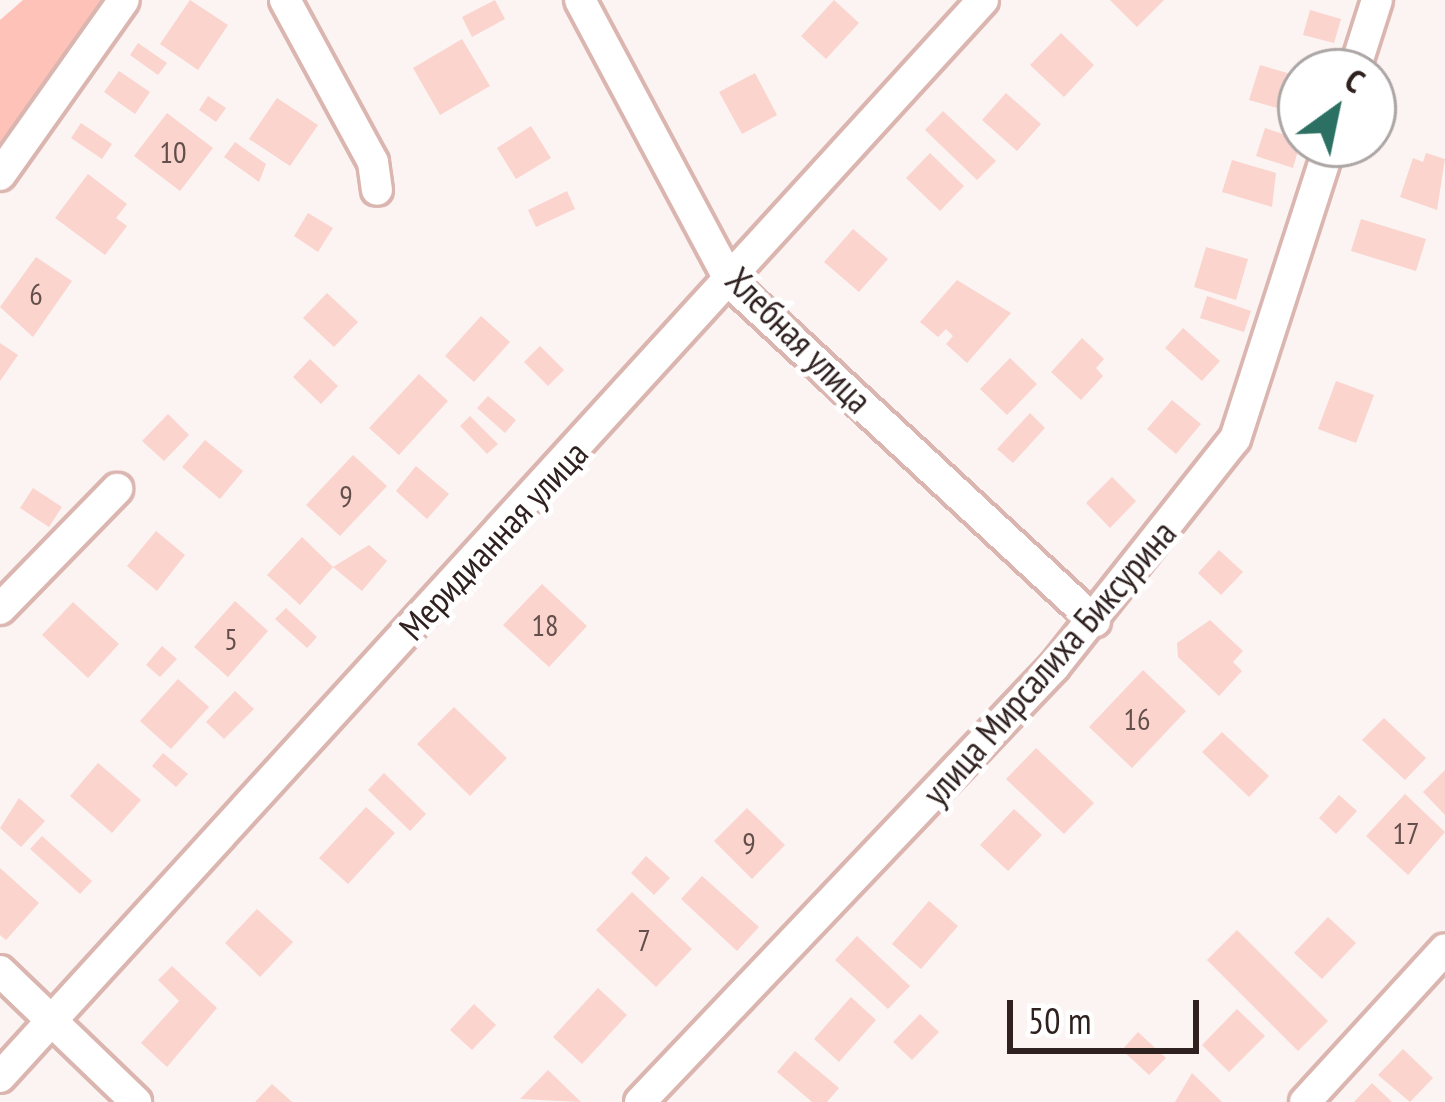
<!DOCTYPE html>
<meta charset="utf-8">
<style>
body{margin:0}
#map{position:relative;width:1445px;height:1102px;overflow:hidden;background:#fcf4f3;font-family:"PT Sans Narrow",sans-serif}
div>[style]{position:absolute}
.green>*{inset:0;background:#fec2b8}
.building>*{inset:0;background:#fad4cd}
.roads{filter:drop-shadow(3px 0 #dbb6b0) drop-shadow(-3px 0 #dbb6b0) drop-shadow(0 3px #dbb6b0) drop-shadow(0 -3px #dbb6b0)}
.street>*{height:30px;margin:-15px;padding:0 15px;transform-origin:15px;border-radius:15px;background:#fff}
span{translate:-50% -50%;white-space:nowrap;text-align:center;line-height:1.15;-webkit-text-stroke:10px #fff;paint-order:stroke}
.number-label{font-size:30px;color:#624e4a}
.number-label span{-webkit-text-stroke-width:0}
.street-label{font-size:36px;color:#2f211f}
.north{position:absolute;left:1277px;top:48px;width:120px;height:120px;box-sizing:border-box;background:#fff;border:3px solid #aca6a5;border-radius:50%;rotate:33deg;font-size:33px;font-weight:700;line-height:48px;text-align:center;color:#2f211f}
.north::after{content:'';display:block;margin:auto;width:42px;height:54px;background:#2b7063;clip-path:polygon(50% 0,100% 100%,50% 72%,0 100%)}
.scale{position:absolute;left:1007px;top:1000px;width:192px;height:54px;box-sizing:border-box;border:6px solid #2f211f;border-top:0;padding-left:15px;font-size:36px;line-height:42px;white-space:nowrap;color:#2f211f;-webkit-text-stroke:9px #fff;paint-order:stroke}
</style>
<div id="map">
<div class="green">
<div style="clip-path:polygon(23px 0,102px 0,0 148px,0 20px)"></div>
</div>
<div class="building">
<div style="clip-path:polygon(190px 0,228px 25px,198px 70px,160px 44px)"></div>
<div style="clip-path:polygon(495px 0,505px 19px,472px 37px,462px 17px)"></div>
<div style="clip-path:polygon(834px 0,859px 23px,826px 59px,801px 36px)"></div>
<div style="clip-path:polygon(1110px 0,1164px 0,1137px 27px)"></div>
<div style="clip-path:polygon(1310px 10px,1341px 19px,1334px 43px,1303px 35px)"></div>
<div style="clip-path:polygon(1061px 33px,1094px 65px,1064px 97px,1030px 65px)"></div>
<div style="clip-path:polygon(462px 39px,490px 86px,440px 115px,413px 68px)"></div>
<div style="clip-path:polygon(138px 43px,167px 63px,158px 75px,130px 55px)"></div>
<div style="clip-path:polygon(1260px 65px,1301px 77px,1295px 113px,1249px 100px)"></div>
<div style="clip-path:polygon(119px 71px,150px 92px,135px 114px,104px 92px)"></div>
<div style="clip-path:polygon(755px 73px,777px 115px,742px 134px,719px 92px)"></div>
<div style="clip-path:polygon(1006px 93px,1041px 124px,1017px 151px,982px 120px)"></div>
<div style="clip-path:polygon(208px 96px,226px 108px,216px 122px,199px 110px)"></div>
<div style="clip-path:polygon(277px 98px,318px 125px,290px 166px,249px 139px)"></div>
<div style="clip-path:polygon(943px 111px,996px 161px,977px 180px,925px 130px)"></div>
<div style="clip-path:polygon(167px 113px,213px 148px,180px 191px,134px 156px)"></div>
<div style="clip-path:polygon(81px 123px,112px 144px,102px 159px,71px 138px)"></div>
<div style="clip-path:polygon(531px 126px,551px 158px,516px 179px,497px 148px)"></div>
<div style="clip-path:polygon(1265px 128px,1301px 140px,1293px 168px,1256px 156px)"></div>
<div style="clip-path:polygon(235px 142px,266px 164px,259px 182px,224px 157px)"></div>
<div style="clip-path:polygon(930px 153px,964px 186px,940px 211px,906px 178px)"></div>
<div style="clip-path:polygon(1426px 153px,1445px 159px,1437px 210px,1400px 197px,1413px 158px,1423px 162px)"></div>
<div style="clip-path:polygon(1232px 160px,1276px 173px,1272px 207px,1222px 192px)"></div>
<div style="clip-path:polygon(88px 174px,127px 204px,116px 218px,127px 226px,105px 255px,55px 218px)"></div>
<div style="clip-path:polygon(567px 191px,575px 209px,536px 227px,528px 210px)"></div>
<div style="clip-path:polygon(308px 213px,333px 228px,318px 252px,294px 236px)"></div>
<div style="clip-path:polygon(1361px 219px,1426px 239px,1416px 271px,1351px 251px)"></div>
<div style="clip-path:polygon(853px 229px,888px 259px,859px 292px,824px 262px)"></div>
<div style="clip-path:polygon(1206px 247px,1248px 259px,1236px 300px,1194px 287px)"></div>
<div style="clip-path:polygon(36px 257px,72px 281px,33px 337px,0 307px)"></div>
<div style="clip-path:polygon(957px 280px,1011px 313px,967px 363px,946px 344px,953px 336px,946px 329px,938px 337px,920px 322px)"></div>
<div style="clip-path:polygon(327px 293px,358px 322px,334px 347px,303px 318px)"></div>
<div style="clip-path:polygon(1207px 296px,1251px 311px,1244px 332px,1200px 318px)"></div>
<div style="clip-path:polygon(481px 316px,510px 342px,474px 382px,445px 356px)"></div>
<div style="clip-path:polygon(1183px 328px,1220px 361px,1202px 381px,1165px 348px)"></div>
<div style="clip-path:polygon(1082px 338px,1104px 359px,1096px 368px,1103px 376px,1081px 400px,1051px 372px)"></div>
<div style="clip-path:polygon(0 343px,18px 355px,0 381px)"></div>
<div style="clip-path:polygon(540px 346px,564px 370px,548px 386px,524px 362px)"></div>
<div style="clip-path:polygon(1010px 358px,1037px 384px,1007px 415px,980px 389px)"></div>
<div style="clip-path:polygon(310px 359px,338px 386px,321px 404px,293px 377px)"></div>
<div style="clip-path:polygon(419px 374px,448px 401px,399px 455px,369px 428px)"></div>
<div style="clip-path:polygon(1336px 381px,1374px 395px,1356px 443px,1318px 429px)"></div>
<div style="clip-path:polygon(488px 396px,516px 420px,505px 433px,477px 408px)"></div>
<div style="clip-path:polygon(1172px 400px,1201px 424px,1176px 454px,1147px 429px)"></div>
<div style="clip-path:polygon(1030px 413px,1045px 428px,1013px 463px,997px 449px)"></div>
<div style="clip-path:polygon(168px 414px,189px 435px,164px 461px,142px 441px)"></div>
<div style="clip-path:polygon(470px 416px,498px 444px,487px 454px,460px 426px)"></div>
<div style="clip-path:polygon(205px 440px,243px 471px,220px 499px,182px 467px)"></div>
<div style="clip-path:polygon(353px 455px,387px 486px,340px 536px,306px 505px)"></div>
<div style="clip-path:polygon(416px 466px,449px 494px,427px 519px,396px 491px)"></div>
<div style="clip-path:polygon(1112px 477px,1136px 501px,1110px 528px,1086px 503px)"></div>
<div style="clip-path:polygon(33px 488px,62px 507px,49px 527px,20px 508px)"></div>
<div style="clip-path:polygon(156px 531px,185px 555px,157px 591px,127px 566px)"></div>
<div style="clip-path:polygon(302px 537px,333px 567px,369px 545px,387px 561px,362px 591px,333px 567px,300px 605px,267px 575px)"></div>
<div style="clip-path:polygon(1219px 550px,1243px 572px,1221px 595px,1198px 573px)"></div>
<div style="clip-path:polygon(542px 584px,587px 626px,549px 667px,503px 625px)"></div>
<div style="clip-path:polygon(235px 601px,268px 631px,228px 677px,194px 647px)"></div>
<div style="clip-path:polygon(73px 602px,119px 644px,88px 678px,42px 635px)"></div>
<div style="clip-path:polygon(286px 608px,317px 637px,307px 648px,275px 619px)"></div>
<div style="clip-path:polygon(1210px 620px,1243px 651px,1233px 662px,1242px 671px,1219px 696px,1178px 657px,1177px 643px)"></div>
<div style="clip-path:polygon(162px 646px,177px 659px,160px 677px,146px 665px)"></div>
<div style="clip-path:polygon(1143px 670px,1186px 711px,1132px 768px,1089px 727px)"></div>
<div style="clip-path:polygon(178px 679px,209px 707px,171px 749px,140px 721px)"></div>
<div style="clip-path:polygon(235px 691px,254px 709px,224px 739px,206px 722px)"></div>
<div style="clip-path:polygon(454px 707px,507px 758px,470px 796px,417px 744px)"></div>
<div style="clip-path:polygon(1384px 718px,1426px 758px,1405px 780px,1362px 740px)"></div>
<div style="clip-path:polygon(1222px 732px,1269px 776px,1249px 797px,1202px 752px)"></div>
<div style="clip-path:polygon(1036px 748px,1094px 803px,1064px 834px,1006px 779px)"></div>
<div style="clip-path:polygon(163px 753px,188px 774px,176px 787px,152px 766px)"></div>
<div style="clip-path:polygon(98px 763px,141px 800px,112px 833px,70px 796px)"></div>
<div style="clip-path:polygon(1445px 770px,1445px 815px,1423px 792px)"></div>
<div style="clip-path:polygon(384px 773px,426px 814px,410px 831px,368px 790px)"></div>
<div style="clip-path:polygon(1405px 794px,1445px 832px,1408px 875px,1366px 836px)"></div>
<div style="clip-path:polygon(1339px 795px,1357px 811px,1336px 834px,1319px 818px)"></div>
<div style="clip-path:polygon(19px 798px,45px 821px,21px 847px,0 828px)"></div>
<div style="clip-path:polygon(366px 807px,395px 833px,348px 884px,319px 858px)"></div>
<div style="clip-path:polygon(747px 808px,785px 845px,752px 879px,714px 841px)"></div>
<div style="clip-path:polygon(1014px 809px,1042px 835px,1008px 871px,980px 845px)"></div>
<div style="clip-path:polygon(42px 836px,92px 881px,80px 894px,30px 849px)"></div>
<div style="clip-path:polygon(646px 856px,670px 878px,654px 895px,631px 873px)"></div>
<div style="clip-path:polygon(0 868px,39px 903px,6px 940px,0 935px)"></div>
<div style="clip-path:polygon(702px 876px,759px 927px,737px 951px,681px 899px)"></div>
<div style="clip-path:polygon(632px 892px,692px 949px,656px 987px,596px 930px)"></div>
<div style="clip-path:polygon(929px 901px,958px 926px,921px 969px,892px 944px)"></div>
<div style="clip-path:polygon(257px 909px,293px 942px,260px 977px,225px 943px)"></div>
<div style="clip-path:polygon(1328px 917px,1356px 943px,1322px 979px,1294px 953px)"></div>
<div style="clip-path:polygon(1237px 930px,1328px 1021px,1298px 1051px,1207px 960px)"></div>
<div style="clip-path:polygon(857px 936px,910px 986px,888px 1009px,835px 960px)"></div>
<div style="clip-path:polygon(172px 966px,217px 1008px,167px 1067px,141px 1043px,179px 1001px,158px 980px)"></div>
<div style="clip-path:polygon(598px 988px,627px 1015px,582px 1064px,553px 1037px)"></div>
<div style="clip-path:polygon(851px 997px,876px 1020px,839px 1062px,814px 1039px)"></div>
<div style="clip-path:polygon(474px 1004px,496px 1025px,472px 1050px,450px 1030px)"></div>
<div style="clip-path:polygon(1237px 1009px,1265px 1036px,1229px 1072px,1202px 1045px)"></div>
<div style="clip-path:polygon(920px 1014px,939px 1032px,912px 1060px,893px 1042px)"></div>
<div style="clip-path:polygon(1138px 1032px,1166px 1058px,1149px 1075px,1122px 1050px)"></div>
<div style="clip-path:polygon(1403px 1049px,1433px 1078px,1410px 1102px,1378px 1075px)"></div>
<div style="clip-path:polygon(795px 1051px,839px 1088px,827px 1102px,812px 1102px,777px 1072px)"></div>
<div style="clip-path:polygon(548px 1070px,581px 1102px,520px 1099px)"></div>
<div style="clip-path:polygon(1192px 1073px,1222px 1102px,1175px 1102px)"></div>
<div style="clip-path:polygon(1372px 1083px,1392px 1102px,1354px 1102px)"></div>
<div style="clip-path:polygon(272px 1084px,292px 1102px,255px 1102px)"></div>
</div>
<div class="roads">
<div class="street">
<div style="left:285px;top:0;width:184px;rotate:61.5deg"></div>
<div style="left:373px;top:162px;width:28px;rotate:82deg"></div>
<div style="left:580px;top:0;width:321px;rotate:61.9deg"></div>
<div style="left:731px;top:283px;width:497px;rotate:42.9deg"></div>
<div style="left:1354px;top:72px;width:76px;rotate:-72.3deg"></div>
<div style="left:0;top:175px;width:214px;rotate:-54.7deg"></div>
<div style="left:0;top:609px;width:168px;rotate:-45.7deg"></div>
<div style="left:0;top:971px;width:189px;rotate:43.9deg"></div>
<div style="left:0;top:1077px;width:1458px;rotate:-47.61deg"></div>
<div style="left:640px;top:1102px;width:601px;rotate:-46.42deg"></div>
<div style="left:1054px;top:667px;width:291px;rotate:-51.6deg"></div>
<div style="left:1235px;top:439px;width:310px;rotate:-72.1deg"></div>
<div style="left:1305px;top:1102px;width:207px;rotate:-47.5deg"></div>
</div>
</div>
<div class="number-label">
<span style="left:173px;top:152px">10</span>
<span style="left:36px;top:294px">6</span>
<span style="left:346px;top:496px">9</span>
<span style="left:545px;top:625px">18</span>
<span style="left:231px;top:639px">5</span>
<span style="left:1137px;top:719px">16</span>
<span style="left:1406px;top:833px">17</span>
<span style="left:749px;top:843px">9</span>
<span style="left:644px;top:940px">7</span>
</div>
<div class="street-label">
<span style="left:799px;top:340px;rotate:45deg">Хлебная улица</span>
<span style="left:493px;top:540px;rotate:-47deg">Меридианная улица</span>
<span style="left:1049px;top:663px;rotate:-49deg">улица Мирсалиха Биксурина</span>
</div>
<div class="north">С</div>
<div class="scale">50 m</div>
</div>
